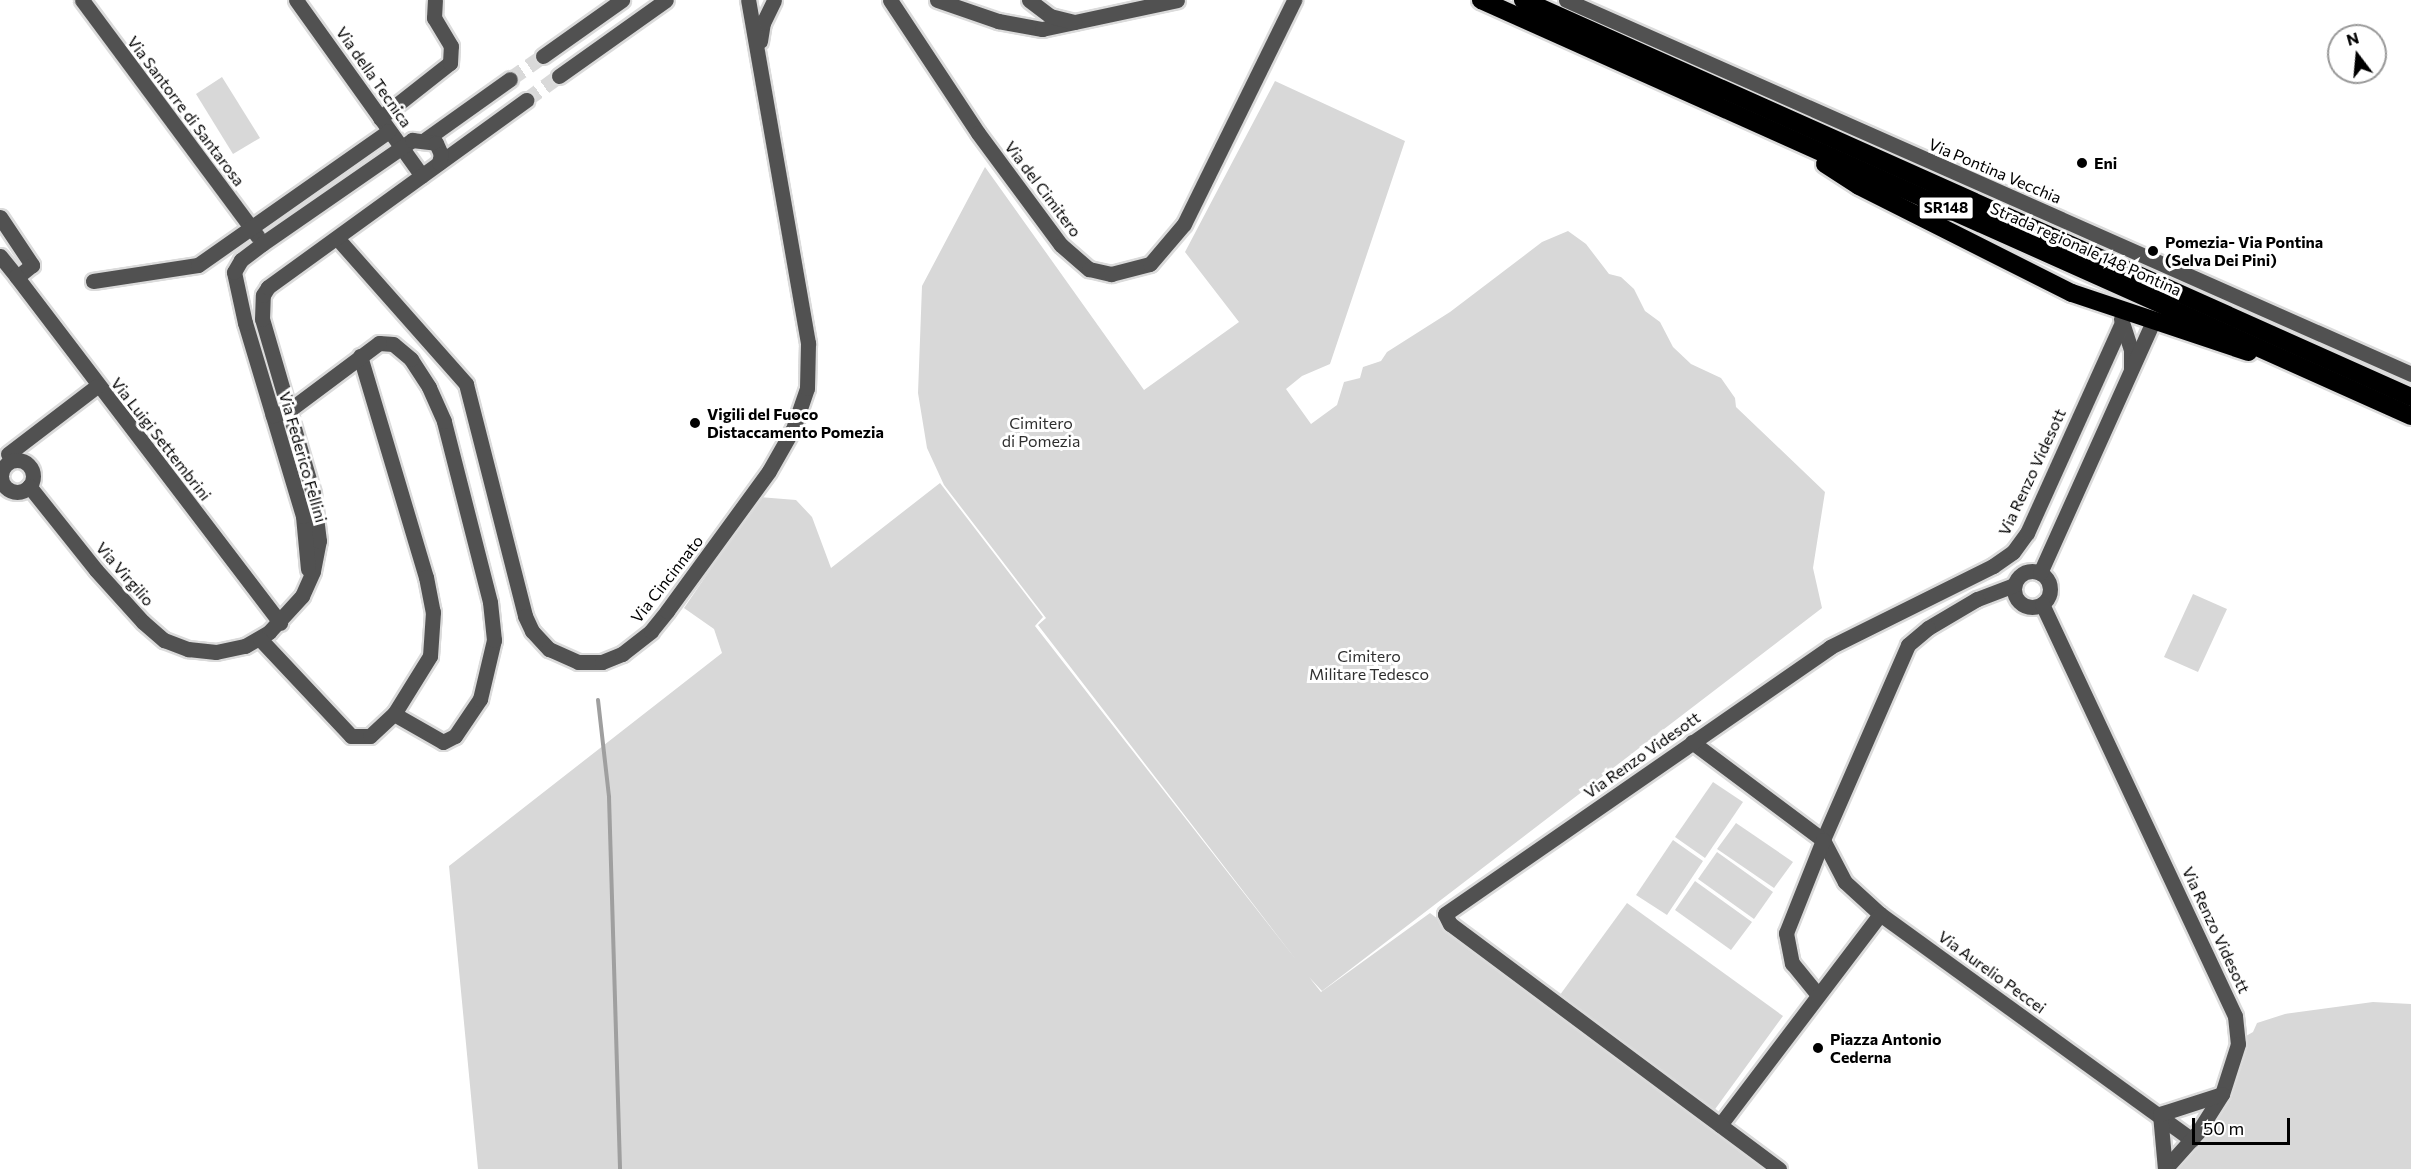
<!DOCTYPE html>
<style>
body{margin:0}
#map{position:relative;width:2411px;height:1169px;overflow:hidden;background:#fff;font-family:Commissioner,sans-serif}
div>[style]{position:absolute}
.green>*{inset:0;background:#d8d8d8}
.stream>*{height:4px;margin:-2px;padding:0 2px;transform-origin:2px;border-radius:2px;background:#9f9f9f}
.minor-tunnel>*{height:15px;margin-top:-7.5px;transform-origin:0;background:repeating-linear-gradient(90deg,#d9d9d9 0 15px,transparent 0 23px)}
.roads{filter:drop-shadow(2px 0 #dbdbdb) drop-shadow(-2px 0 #dbdbdb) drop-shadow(0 2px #dbdbdb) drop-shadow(0 -2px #dbdbdb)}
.minor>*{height:15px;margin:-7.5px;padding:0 7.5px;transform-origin:7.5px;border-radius:7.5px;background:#515151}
.minor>.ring{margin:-7.5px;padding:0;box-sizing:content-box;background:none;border:15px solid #515151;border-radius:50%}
.highway>*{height:18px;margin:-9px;padding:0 9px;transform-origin:9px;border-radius:9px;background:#000}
.dots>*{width:16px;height:16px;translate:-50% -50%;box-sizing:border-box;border:3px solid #fff;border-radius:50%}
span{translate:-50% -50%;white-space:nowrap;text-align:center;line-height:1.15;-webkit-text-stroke:6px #fff;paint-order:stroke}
.shield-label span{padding:2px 4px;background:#fff;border:2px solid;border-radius:4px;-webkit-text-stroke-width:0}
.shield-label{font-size:15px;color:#000;font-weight:700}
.street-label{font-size:16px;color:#000}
.poi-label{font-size:16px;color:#000;font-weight:700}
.left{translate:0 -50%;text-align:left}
.park-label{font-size:16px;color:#2f2f2f}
.north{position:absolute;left:2327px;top:24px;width:60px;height:60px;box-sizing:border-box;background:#fff;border:2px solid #999;border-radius:50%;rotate:344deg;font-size:16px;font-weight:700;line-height:24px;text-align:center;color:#000}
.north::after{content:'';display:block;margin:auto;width:21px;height:27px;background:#000;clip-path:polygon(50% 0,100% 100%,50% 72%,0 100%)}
.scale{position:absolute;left:2192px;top:1118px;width:98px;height:27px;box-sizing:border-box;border:3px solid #000;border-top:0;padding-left:8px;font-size:18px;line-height:21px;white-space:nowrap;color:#000;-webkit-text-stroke:4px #fff;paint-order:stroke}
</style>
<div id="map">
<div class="green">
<div style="clip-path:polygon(222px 77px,260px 138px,233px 154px,196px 94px)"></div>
<div style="clip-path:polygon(1275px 81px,1405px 141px,1330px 364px,1302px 376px,1286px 389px,1311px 424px,1337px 405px,1344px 382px,1360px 378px,1363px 367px,1381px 361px,1387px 352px,1450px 312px,1542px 242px,1568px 231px,1586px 244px,1609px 274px,1621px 277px,1634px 289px,1645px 311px,1660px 322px,1673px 347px,1691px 364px,1721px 378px,1735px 398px,1736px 407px,1825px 492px,1813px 568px,1822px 608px,1322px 991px,1309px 977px,1321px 992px,1430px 913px,1774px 1169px,478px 1169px,449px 866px,722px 653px,714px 629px,684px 608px,760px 497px,796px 500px,812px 517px,831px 568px,940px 483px,1043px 617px,1035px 626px,1297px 961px,1038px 625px,1046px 618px,944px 485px,927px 448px,918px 393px,922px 286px,985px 167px,1144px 390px,1239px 322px,1185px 252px)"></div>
<div style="clip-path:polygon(2193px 594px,2227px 609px,2198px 672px,2164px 657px)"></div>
<div style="clip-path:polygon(1713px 782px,1743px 802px,1705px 858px,1675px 837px)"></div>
<div style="clip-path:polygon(1736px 823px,1793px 862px,1774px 888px,1717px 849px)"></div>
<div style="clip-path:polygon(1673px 840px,1703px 861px,1667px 915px,1636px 895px)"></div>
<div style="clip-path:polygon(1717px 852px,1773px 892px,1754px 919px,1698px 879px)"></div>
<div style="clip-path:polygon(1695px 881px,1752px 922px,1731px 950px,1675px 910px)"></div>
<div style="clip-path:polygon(1627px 903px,1783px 1016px,1713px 1112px,1557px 999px)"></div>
<div style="clip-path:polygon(2373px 1002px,2411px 1004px,2411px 1169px,2174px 1169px,2224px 1105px,2246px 1036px,2253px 1032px,2257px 1023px,2285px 1014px)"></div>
</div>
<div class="stream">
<div style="left:598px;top:700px;width:98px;rotate:83.5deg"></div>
<div style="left:609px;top:797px;width:372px;rotate:88.3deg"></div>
</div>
<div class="minor-tunnel">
<div style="left:510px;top:79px;width:40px;rotate:-34.9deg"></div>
<div style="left:526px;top:100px;width:41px;rotate:-36deg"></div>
</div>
<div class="roads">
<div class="minor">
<div style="left:82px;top:0;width:294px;rotate:53.4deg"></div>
<div style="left:296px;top:0;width:216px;rotate:54.4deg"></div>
<div style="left:890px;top:0;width:159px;rotate:56.5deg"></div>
<div style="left:978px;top:133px;width:139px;rotate:53.5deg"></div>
<div style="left:1061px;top:245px;width:37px;rotate:41deg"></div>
<div style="left:1089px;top:269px;width:23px;rotate:13deg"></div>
<div style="left:1111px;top:274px;width:40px;rotate:-14.4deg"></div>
<div style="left:1150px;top:264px;width:52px;rotate:-49.6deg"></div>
<div style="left:1184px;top:224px;width:250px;rotate:-63.8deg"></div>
<div style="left:937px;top:0;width:65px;rotate:19deg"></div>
<div style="left:998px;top:21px;width:45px;rotate:10.3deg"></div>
<div style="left:1042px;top:29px;width:138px;rotate:-12.1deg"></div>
<div style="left:1029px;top:0;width:26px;rotate:37deg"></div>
<div style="left:1050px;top:16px;width:25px;rotate:14deg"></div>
<div style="left:1566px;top:0;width:924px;rotate:23.87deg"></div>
<div style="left:760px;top:41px;width:18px;rotate:-81deg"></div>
<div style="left:763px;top:23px;width:25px;rotate:-64deg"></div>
<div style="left:543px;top:56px;width:97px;rotate:-35.3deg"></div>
<div style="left:559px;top:76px;width:131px;rotate:-35.4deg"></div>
<div style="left:380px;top:118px;width:89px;rotate:-38.2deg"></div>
<div style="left:450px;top:63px;width:17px;rotate:-87deg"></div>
<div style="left:451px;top:46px;width:33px;rotate:-121deg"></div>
<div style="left:434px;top:18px;width:18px;rotate:-87deg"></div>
<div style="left:426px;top:139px;width:103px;rotate:-35.5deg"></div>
<div style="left:0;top:217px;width:58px;rotate:56.3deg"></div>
<div style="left:32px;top:265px;width:19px;rotate:141deg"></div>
<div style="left:17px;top:277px;width:27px;rotate:-129deg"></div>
<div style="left:337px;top:238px;width:195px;rotate:48.5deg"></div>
<div style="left:466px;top:384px;width:239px;rotate:75.7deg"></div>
<div style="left:525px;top:616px;width:17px;rotate:65deg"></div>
<div style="left:532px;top:631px;width:25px;rotate:47deg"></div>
<div style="left:549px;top:649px;width:32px;rotate:24deg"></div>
<div style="left:578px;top:662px;width:24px"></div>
<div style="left:602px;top:662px;width:22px;rotate:-22deg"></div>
<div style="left:622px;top:654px;width:37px;rotate:-38deg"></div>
<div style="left:651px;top:631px;width:26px;rotate:-51deg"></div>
<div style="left:667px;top:611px;width:173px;rotate:-53.9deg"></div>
<div style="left:769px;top:471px;width:48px;rotate:-60.3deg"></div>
<div style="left:793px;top:429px;width:43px;rotate:-71.1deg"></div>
<div style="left:807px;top:388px;width:45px;rotate:-88.7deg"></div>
<div style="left:808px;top:343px;width:348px;rotate:-99.9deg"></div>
<div style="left:16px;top:276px;width:436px;rotate:52.7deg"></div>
<div style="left:93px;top:281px;width:106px;rotate:-8.7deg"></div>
<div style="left:198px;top:265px;width:233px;rotate:-35.1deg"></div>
<div style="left:2121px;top:319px;width:33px;rotate:72deg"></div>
<div style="left:2131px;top:350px;width:18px;rotate:90deg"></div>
<div style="left:360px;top:356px;width:231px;rotate:73.4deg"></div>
<div style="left:426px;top:577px;width:36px;rotate:79deg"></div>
<div style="left:433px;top:612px;width:44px;rotate:93.9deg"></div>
<div style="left:430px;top:656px;width:68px;rotate:121.8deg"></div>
<div style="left:8px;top:454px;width:112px;rotate:-37.4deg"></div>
<div class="ring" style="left:1px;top:460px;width:17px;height:17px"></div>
<div style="left:29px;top:486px;width:107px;rotate:51.4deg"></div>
<div style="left:96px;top:570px;width:70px;rotate:47.9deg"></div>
<div style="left:143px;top:622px;width:28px;rotate:41deg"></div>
<div style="left:164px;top:640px;width:26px;rotate:21deg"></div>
<div style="left:188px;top:649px;width:28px;rotate:6deg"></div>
<div style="left:216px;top:652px;width:30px;rotate:-12deg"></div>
<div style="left:245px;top:646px;width:28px;rotate:-30deg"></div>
<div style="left:269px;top:632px;width:49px;rotate:-47.5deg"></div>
<div style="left:302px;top:596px;width:27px;rotate:-66deg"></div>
<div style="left:313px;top:571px;width:31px;rotate:-79deg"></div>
<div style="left:319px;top:541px;width:48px;rotate:-97.1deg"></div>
<div style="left:313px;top:493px;width:181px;rotate:-106.3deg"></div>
<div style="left:262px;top:319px;width:24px;rotate:-88deg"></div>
<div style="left:263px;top:295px;width:9px;rotate:-58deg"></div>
<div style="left:268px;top:287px;width:319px;rotate:-35.9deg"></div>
<div style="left:308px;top:569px;width:53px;rotate:-95.4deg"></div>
<div style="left:303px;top:516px;width:202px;rotate:-106.7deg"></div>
<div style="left:245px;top:323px;width:52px;rotate:-102.2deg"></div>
<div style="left:234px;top:272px;width:14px;rotate:-60deg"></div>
<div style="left:241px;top:260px;width:26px;rotate:-37deg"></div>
<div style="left:262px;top:244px;width:183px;rotate:-34.7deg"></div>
<div style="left:412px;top:140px;width:24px;rotate:7deg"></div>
<div style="left:436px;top:143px;width:12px;rotate:66deg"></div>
<div style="left:441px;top:154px;width:9px;rotate:103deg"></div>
<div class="ring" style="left:2014px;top:571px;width:21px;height:21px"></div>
<div style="left:2040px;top:573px;width:275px;rotate:-65.8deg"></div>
<div style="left:2014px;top:585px;width:40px;rotate:159deg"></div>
<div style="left:1977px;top:599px;width:57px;rotate:149.4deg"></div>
<div style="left:1928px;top:628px;width:26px;rotate:140deg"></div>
<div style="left:1908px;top:645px;width:213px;rotate:113.6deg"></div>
<div style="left:1823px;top:840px;width:47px;rotate:62.4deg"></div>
<div style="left:1845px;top:882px;width:47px;rotate:42.4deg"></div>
<div style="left:1880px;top:914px;width:385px;rotate:35.9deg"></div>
<div style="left:2042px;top:604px;width:455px;rotate:64.9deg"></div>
<div style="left:2235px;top:1016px;width:28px;rotate:84deg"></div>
<div style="left:2238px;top:1044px;width:52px;rotate:107.7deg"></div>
<div style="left:2222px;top:1094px;width:45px;rotate:122.3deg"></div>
<div style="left:2198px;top:1132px;width:50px;rotate:131.7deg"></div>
<div style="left:260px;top:639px;width:133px;rotate:46.8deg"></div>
<div style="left:351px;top:736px;width:19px"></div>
<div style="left:370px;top:736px;width:33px;rotate:-43deg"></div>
<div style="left:394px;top:714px;width:56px;rotate:29.7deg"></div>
<div style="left:443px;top:742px;width:13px;rotate:-27deg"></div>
<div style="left:455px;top:736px;width:45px;rotate:-56deg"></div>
<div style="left:480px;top:699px;width:61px;rotate:-76.7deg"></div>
<div style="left:494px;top:640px;width:38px;rotate:-96deg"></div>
<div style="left:490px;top:602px;width:187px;rotate:-104.3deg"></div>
<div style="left:444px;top:421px;width:37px;rotate:-114deg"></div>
<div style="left:429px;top:387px;width:33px;rotate:-123deg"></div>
<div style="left:411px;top:359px;width:23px;rotate:-140deg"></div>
<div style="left:393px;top:344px;width:14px;rotate:-176deg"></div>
<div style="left:379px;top:343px;width:114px;rotate:143.2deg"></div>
<div style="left:288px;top:411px;width:16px;rotate:165deg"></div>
<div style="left:1692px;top:742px;width:164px;rotate:36.8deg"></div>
<div style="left:1823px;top:840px;width:100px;rotate:111.7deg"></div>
<div style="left:1786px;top:933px;width:31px;rotate:79deg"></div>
<div style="left:1792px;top:963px;width:41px;rotate:50.9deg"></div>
<div style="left:1720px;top:1125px;width:265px;rotate:-52.8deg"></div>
<div style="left:1779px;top:1169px;width:410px;rotate:-143.3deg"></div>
<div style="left:1450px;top:924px;width:11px;rotate:-117deg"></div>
<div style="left:1445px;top:914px;width:469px;rotate:-34.7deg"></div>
<div style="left:1830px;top:647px;width:182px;rotate:-26.4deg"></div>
<div style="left:1993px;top:566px;width:24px;rotate:-35deg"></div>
<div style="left:2013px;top:552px;width:24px;rotate:-54deg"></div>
<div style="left:2027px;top:533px;width:228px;rotate:-65.7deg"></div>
<div style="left:2165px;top:1169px;width:55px;rotate:-95.2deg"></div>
<div style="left:2160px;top:1114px;width:65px;rotate:-17.9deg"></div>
</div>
<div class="highway">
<div style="left:1481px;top:0;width:1019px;rotate:24.1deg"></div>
<div style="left:1523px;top:0;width:973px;rotate:24.09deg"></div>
<div style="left:1825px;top:164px;width:40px;rotate:32.9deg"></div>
<div style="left:1859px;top:186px;width:238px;rotate:26.7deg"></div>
<div style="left:2072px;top:293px;width:186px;rotate:18.5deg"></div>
</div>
</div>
<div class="dots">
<div style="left:2082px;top:163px;background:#000"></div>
<div style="left:2153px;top:251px;background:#000"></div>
<div style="left:695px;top:423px;background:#000"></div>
<div style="left:1818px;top:1048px;background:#000"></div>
</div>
<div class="shield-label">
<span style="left:1946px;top:208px">SR148</span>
</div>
<div class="street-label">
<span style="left:374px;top:77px;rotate:55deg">Via della Tecnica</span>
<span style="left:186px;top:111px;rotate:53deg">Via Santorre di Santarosa</span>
<span style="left:1995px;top:171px;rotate:23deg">Via Pontina Vecchia</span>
<span style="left:1043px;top:189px;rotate:53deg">Via del Cimitero</span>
<span style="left:2086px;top:249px;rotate:24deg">Strada regionale 148 Pontina</span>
<span style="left:161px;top:439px;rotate:52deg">Via Luigi Settembrini</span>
<span style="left:303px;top:457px;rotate:74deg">Via Federico Fellini</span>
<span style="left:2032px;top:472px;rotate:-65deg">Via Renzo Videsott</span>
<span style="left:125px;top:574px;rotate:49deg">Via Virgilio</span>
<span style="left:667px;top:579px;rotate:-52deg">Via Cincinnato</span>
<span style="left:1642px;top:755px;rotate:-35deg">Via Renzo Videsott</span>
<span style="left:2216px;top:930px;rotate:65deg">Via Renzo Videsott</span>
<span style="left:1992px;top:972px;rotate:36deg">Via Aurelio Peccei</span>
</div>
<div class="poi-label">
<span class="left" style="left:2094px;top:163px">Eni</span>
<span class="left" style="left:2165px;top:251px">Pomezia- Via Pontina<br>(Selva Dei Pini)</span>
<span class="left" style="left:707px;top:423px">Vigili del Fuoco<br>Distaccamento Pomezia</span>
<span class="left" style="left:1830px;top:1048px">Piazza Antonio<br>Cederna</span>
</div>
<div class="park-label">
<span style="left:1041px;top:432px">Cimitero<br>di Pomezia</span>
<span style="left:1369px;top:665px">Cimitero<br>Militare Tedesco</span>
</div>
<div class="north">N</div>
<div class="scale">50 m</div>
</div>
